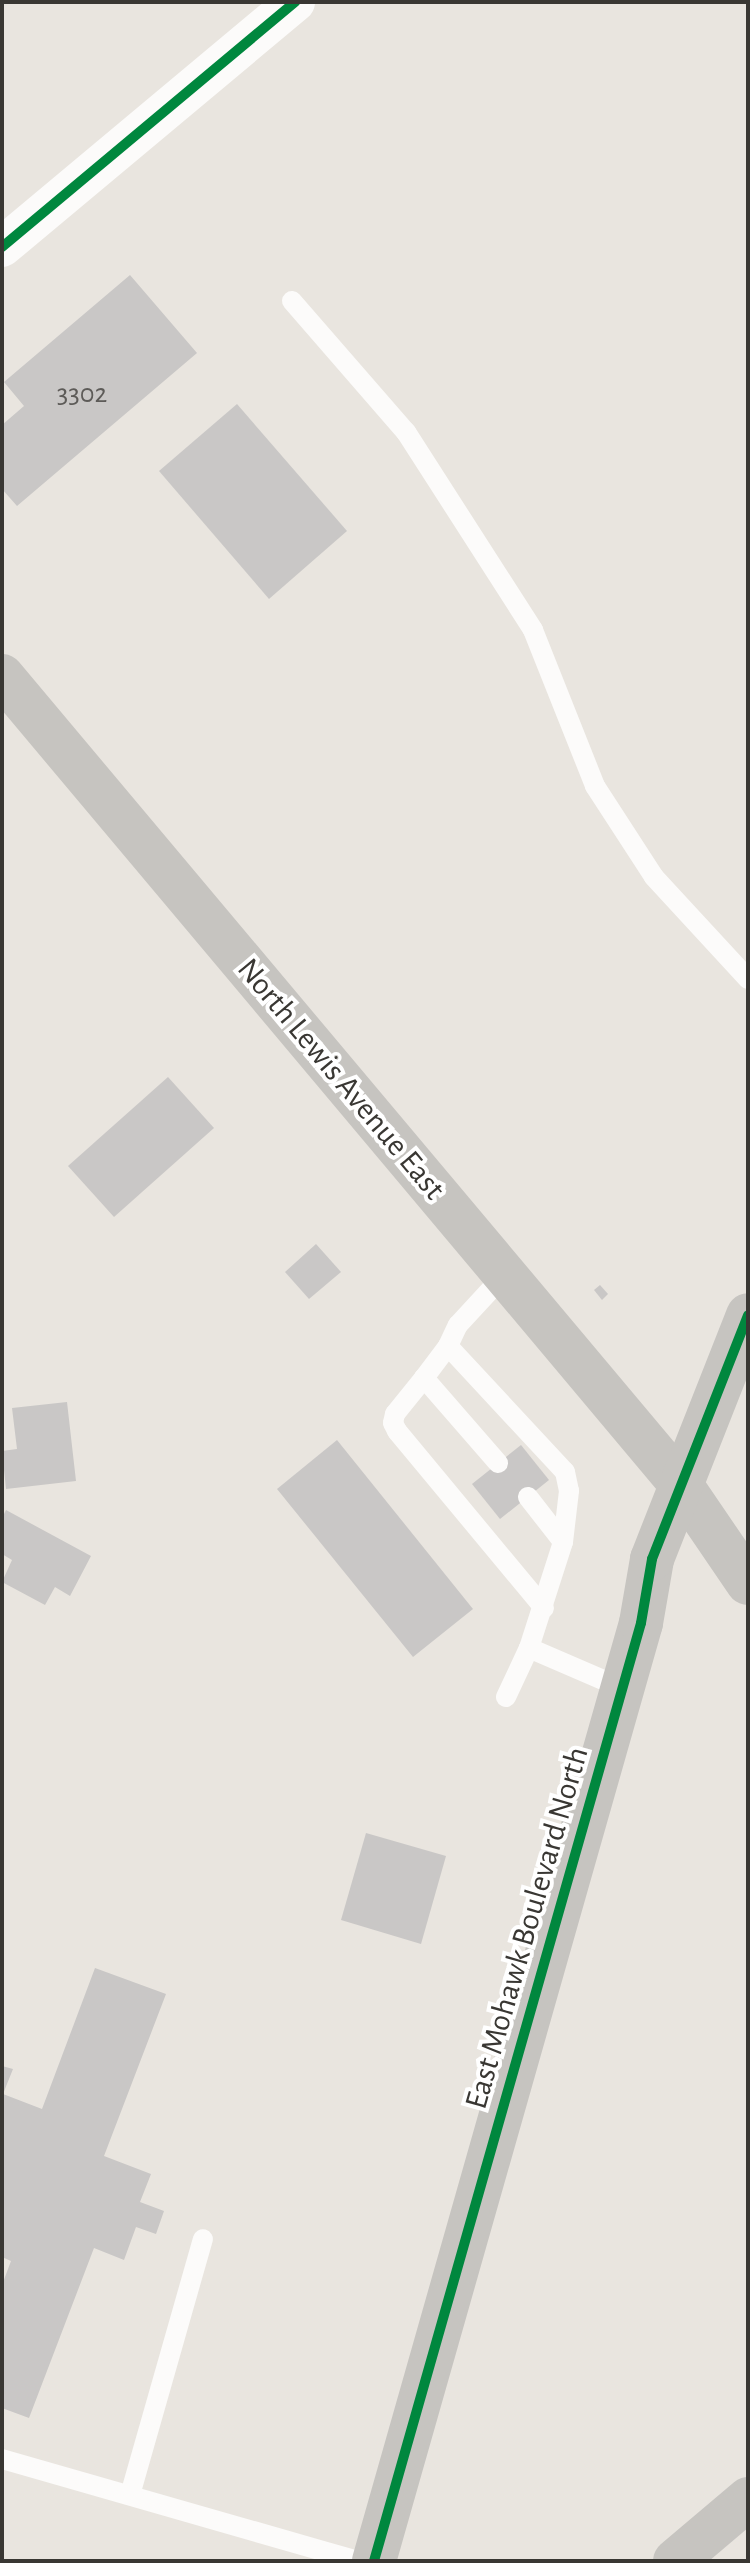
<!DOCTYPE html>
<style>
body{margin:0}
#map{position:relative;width:750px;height:2563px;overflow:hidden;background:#e9e5df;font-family:"Alegreya Sans",sans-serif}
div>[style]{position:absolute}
.building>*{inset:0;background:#c9c7c6}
.lane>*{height:20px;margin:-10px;padding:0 10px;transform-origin:10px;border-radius:10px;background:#fcfbfa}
.street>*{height:40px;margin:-20px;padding:0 20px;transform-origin:20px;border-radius:20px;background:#fcfbfa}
.secondary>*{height:44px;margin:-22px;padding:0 22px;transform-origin:22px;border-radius:22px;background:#c6c4c0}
.cycleway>*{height:10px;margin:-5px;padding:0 5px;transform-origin:5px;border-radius:5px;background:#00873e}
span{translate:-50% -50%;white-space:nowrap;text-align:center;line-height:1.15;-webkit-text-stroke:8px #fff;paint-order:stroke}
.number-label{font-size:28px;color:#5d5b58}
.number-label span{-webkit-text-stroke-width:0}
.street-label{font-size:32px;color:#393733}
.frame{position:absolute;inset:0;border:4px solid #393733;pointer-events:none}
</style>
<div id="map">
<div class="building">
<div style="clip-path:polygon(130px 275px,197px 353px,17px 506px,2px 489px,2px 425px,24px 406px,4px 382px)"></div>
<div style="clip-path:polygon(237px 404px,347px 531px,269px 599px,159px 471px)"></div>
<div style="clip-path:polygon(168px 1077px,214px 1128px,114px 1217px,68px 1166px)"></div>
<div style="clip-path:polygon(316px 1244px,341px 1272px,309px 1299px,285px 1272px)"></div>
<div style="clip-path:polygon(600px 1285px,608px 1294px,602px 1300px,594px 1290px)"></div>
<div style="clip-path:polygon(67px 1402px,76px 1481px,6px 1489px,2px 1451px,17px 1449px,12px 1408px)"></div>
<div style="clip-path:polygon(337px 1440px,473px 1609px,413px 1657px,277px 1489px)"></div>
<div style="clip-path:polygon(521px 1445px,549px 1480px,500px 1519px,472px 1484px)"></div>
<div style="clip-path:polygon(6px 1510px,91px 1556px,70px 1596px,55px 1587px,45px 1605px,2px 1582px,12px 1560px,2px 1554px,2px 1518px)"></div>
<div style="clip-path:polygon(366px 1833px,446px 1856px,421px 1944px,341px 1920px)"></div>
<div style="clip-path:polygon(95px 1968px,166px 1994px,104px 2156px,151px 2174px,140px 2202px,164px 2211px,156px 2234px,136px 2227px,124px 2260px,94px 2248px,29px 2418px,2px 2408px,2px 2285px,11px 2261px,2px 2257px,2px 2066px,13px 2069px,3px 2094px,42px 2109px)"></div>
</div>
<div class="lane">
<div style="left:292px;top:301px;width:174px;rotate:49deg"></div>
<div style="left:406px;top:432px;width:235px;rotate:57.3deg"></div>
<div style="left:533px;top:630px;width:168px;rotate:68.3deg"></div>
<div style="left:595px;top:786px;width:108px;rotate:57deg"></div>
<div style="left:654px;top:877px;width:139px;rotate:47.3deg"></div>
<div style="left:448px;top:1346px;width:172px;rotate:47.1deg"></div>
<div style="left:565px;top:1472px;width:19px;rotate:78deg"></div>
<div style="left:569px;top:1491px;width:51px;rotate:96.7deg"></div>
<div style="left:424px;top:1378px;width:46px;rotate:128.9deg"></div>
<div style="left:395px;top:1414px;width:9px;rotate:103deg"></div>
<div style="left:393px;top:1423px;width:9px;rotate:63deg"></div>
<div style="left:397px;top:1431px;width:230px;rotate:50.3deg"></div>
<div style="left:498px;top:1463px;width:113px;rotate:-131deg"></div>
<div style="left:424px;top:1378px;width:40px;rotate:-53deg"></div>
<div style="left:448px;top:1346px;width:23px;rotate:-65deg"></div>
<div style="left:458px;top:1325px;width:69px;rotate:-47.3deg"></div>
<div style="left:528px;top:1497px;width:57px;rotate:52.1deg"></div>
<div style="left:563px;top:1542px;width:111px;rotate:107.8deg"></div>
<div style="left:506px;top:1697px;width:54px;rotate:-64.9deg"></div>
<div style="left:529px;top:1648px;width:101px;rotate:23.3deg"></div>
<div style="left:2px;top:2459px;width:369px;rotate:16deg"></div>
<div style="left:130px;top:2495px;width:266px;rotate:-74.1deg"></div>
</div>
<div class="street">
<div style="left:2px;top:247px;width:382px;rotate:-39.9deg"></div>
</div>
<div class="secondary">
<div style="left:2px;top:676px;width:1053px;rotate:49.97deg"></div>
<div style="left:679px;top:1482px;width:122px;rotate:55.7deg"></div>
<div style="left:374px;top:2561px;width:975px;rotate:-74.11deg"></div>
<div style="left:641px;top:1623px;width:65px;rotate:-80.2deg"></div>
<div style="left:652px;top:1559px;width:262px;rotate:-68.5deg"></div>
<div style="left:675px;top:2561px;width:96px;rotate:-40.3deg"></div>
</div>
<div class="cycleway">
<div style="left:2px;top:247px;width:382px;rotate:-39.9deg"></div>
<div style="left:374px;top:2561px;width:975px;rotate:-74.11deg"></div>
<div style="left:641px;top:1623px;width:65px;rotate:-80.2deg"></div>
<div style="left:652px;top:1559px;width:262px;rotate:-68.5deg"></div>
</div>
<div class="number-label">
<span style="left:82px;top:394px">3302</span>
</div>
<div class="street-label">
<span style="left:341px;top:1079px;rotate:50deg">North Lewis Avenue East</span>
<span style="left:527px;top:1928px;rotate:-74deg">East Mohawk Boulevard North</span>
</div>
<div class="frame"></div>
</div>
